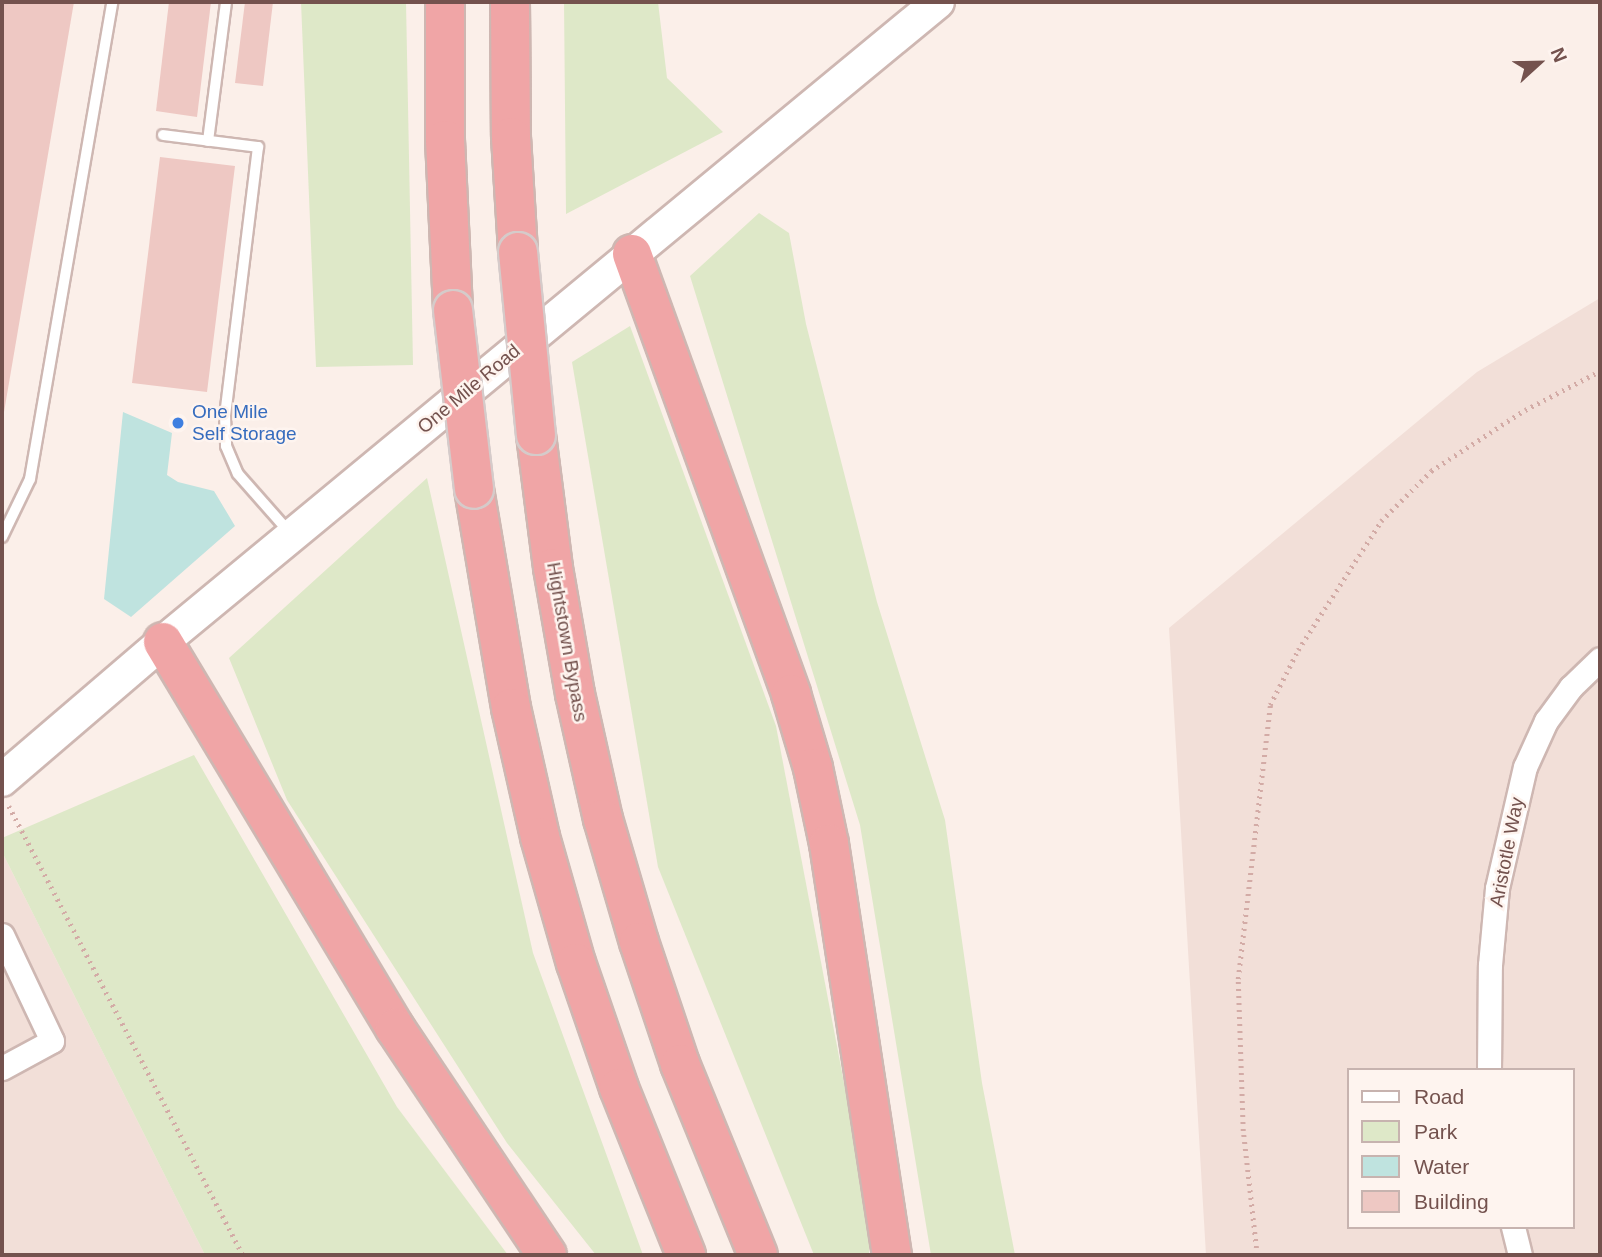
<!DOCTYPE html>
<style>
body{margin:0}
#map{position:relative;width:1602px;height:1257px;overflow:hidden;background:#fbefe9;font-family:Arial,sans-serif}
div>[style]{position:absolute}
.residential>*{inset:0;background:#f2dfd8}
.green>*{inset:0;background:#dee8c8}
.water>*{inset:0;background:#bfe3df}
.building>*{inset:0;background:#eec8c3}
.path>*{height:4.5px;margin-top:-2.25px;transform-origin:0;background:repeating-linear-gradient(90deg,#d3aba6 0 2px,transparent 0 7px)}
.roads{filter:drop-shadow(2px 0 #ceb7b2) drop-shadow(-2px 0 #ceb7b2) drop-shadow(0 2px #ceb7b2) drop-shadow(0 -2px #ceb7b2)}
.lane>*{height:10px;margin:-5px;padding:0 5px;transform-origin:5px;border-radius:5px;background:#fff}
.street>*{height:23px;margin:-11.5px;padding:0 11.5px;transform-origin:11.5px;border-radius:11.5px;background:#fff}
.secondary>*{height:32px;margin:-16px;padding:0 16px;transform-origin:16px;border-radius:16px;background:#fff}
.highway>*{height:38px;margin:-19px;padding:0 19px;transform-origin:19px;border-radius:19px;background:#f0a5a6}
.bridges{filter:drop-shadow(2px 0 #d5cbca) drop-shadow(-2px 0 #d5cbca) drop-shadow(0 2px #d5cbca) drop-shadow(0 -2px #d5cbca)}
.highway-bridge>*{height:38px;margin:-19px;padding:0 19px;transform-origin:19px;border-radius:19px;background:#f0a5a6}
.dots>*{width:19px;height:19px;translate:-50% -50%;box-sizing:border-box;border:4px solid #fef4ef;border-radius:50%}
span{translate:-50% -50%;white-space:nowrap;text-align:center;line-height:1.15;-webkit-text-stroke:5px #fef4ef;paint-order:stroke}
.street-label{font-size:19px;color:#74524e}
.shop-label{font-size:19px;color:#366cbe}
.left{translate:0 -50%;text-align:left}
.frame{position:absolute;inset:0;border:4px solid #74524e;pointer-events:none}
.legend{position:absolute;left:1347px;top:1068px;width:228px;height:161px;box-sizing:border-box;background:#fef4ef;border:2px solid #c7b3af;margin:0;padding:9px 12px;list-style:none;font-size:21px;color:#74524e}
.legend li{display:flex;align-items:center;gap:14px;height:35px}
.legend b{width:35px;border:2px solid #c7b3af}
.north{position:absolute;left:1504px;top:28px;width:70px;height:70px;-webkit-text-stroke:5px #fef4ef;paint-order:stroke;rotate:68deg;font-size:19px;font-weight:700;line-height:28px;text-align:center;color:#74524e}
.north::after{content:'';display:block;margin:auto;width:24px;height:32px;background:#74524e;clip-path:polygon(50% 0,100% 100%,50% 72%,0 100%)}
</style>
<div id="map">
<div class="residential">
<div style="clip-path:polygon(evenodd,1600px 298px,1600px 1255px,1206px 1255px,1169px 628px,1477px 372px,1600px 298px,1348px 1070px,1572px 1070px,1572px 1227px,1348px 1227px,1348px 1070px)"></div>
<div style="clip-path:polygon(2px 852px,205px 1255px,2px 1255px)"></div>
</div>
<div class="green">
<div style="clip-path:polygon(301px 2px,406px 2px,413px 365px,316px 367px)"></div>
<div style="clip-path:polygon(564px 2px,658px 2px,667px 78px,723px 132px,566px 214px)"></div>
<div style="clip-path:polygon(759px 213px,789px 233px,806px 324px,877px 602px,945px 820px,982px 1083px,1015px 1255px,931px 1255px,860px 825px,690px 276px)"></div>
<div style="clip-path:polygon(630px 326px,776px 726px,869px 1214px,869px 1255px,814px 1255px,658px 867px,572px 362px)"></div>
<div style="clip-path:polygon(427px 478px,533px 953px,643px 1255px,596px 1255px,507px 1143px,287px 800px,229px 658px)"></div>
<div style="clip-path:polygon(194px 755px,397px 1107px,508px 1255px,205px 1255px,2px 852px,2px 838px)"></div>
</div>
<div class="water">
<div style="clip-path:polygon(123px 412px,172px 433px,167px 475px,178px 482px,214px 491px,235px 526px,131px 617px,104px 599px)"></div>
</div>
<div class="building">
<div style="clip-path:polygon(2px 2px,74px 2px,3px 418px,2px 418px)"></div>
<div style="clip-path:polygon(169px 2px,211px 2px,197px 117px,156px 111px)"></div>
<div style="clip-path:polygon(245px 2px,273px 2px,263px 86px,235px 83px)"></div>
<div style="clip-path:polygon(160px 157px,235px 166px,207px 392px,132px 383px)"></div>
</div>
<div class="path">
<div style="left:9px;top:806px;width:506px;rotate:62.47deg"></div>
<div style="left:1257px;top:1255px;width:125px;rotate:-96.4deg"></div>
<div style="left:1243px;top:1131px;width:152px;rotate:-91.9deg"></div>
<div style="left:1238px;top:979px;width:276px;rotate:-83.3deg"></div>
<div style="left:1270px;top:705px;width:62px;rotate:-63deg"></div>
<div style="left:1298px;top:650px;width:153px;rotate:-57.2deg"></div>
<div style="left:1381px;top:521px;width:71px;rotate:-45deg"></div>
<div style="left:1431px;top:471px;width:112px;rotate:-33deg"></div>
<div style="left:1525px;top:410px;width:85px;rotate:-27.5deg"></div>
</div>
<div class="roads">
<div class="lane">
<div style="left:163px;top:135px;width:96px;rotate:7.2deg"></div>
<div style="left:258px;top:147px;width:270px;rotate:97deg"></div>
<div style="left:225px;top:415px;width:31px;rotate:88deg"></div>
<div style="left:226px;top:446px;width:30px;rotate:67deg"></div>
<div style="left:238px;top:474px;width:79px;rotate:48.6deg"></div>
<div style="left:208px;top:141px;width:140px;rotate:-82.6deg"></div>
<div style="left:2px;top:537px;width:64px;rotate:-64.2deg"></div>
<div style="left:30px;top:479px;width:484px;rotate:-80.2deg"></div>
</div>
<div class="street">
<div style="left:2px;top:935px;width:117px;rotate:64.7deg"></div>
<div style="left:52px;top:1041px;width:57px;rotate:151.6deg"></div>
<div style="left:1489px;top:1070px;width:105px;rotate:-89.5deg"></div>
<div style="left:1490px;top:965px;width:77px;rotate:-84.8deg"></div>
<div style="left:1497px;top:888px;width:124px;rotate:-77deg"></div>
<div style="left:1525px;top:767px;width:51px;rotate:-65.5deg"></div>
<div style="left:1546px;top:721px;width:42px;rotate:-53.7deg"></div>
<div style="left:1571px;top:687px;width:40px;rotate:-44deg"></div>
<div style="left:1513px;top:1227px;width:29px;rotate:76deg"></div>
</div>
<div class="secondary">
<div style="left:2px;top:780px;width:212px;rotate:-40.6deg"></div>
<div style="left:163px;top:642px;width:1005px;rotate:-39.55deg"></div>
</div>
<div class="highway">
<div style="left:445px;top:2px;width:138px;rotate:90deg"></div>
<div style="left:445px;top:140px;width:170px;rotate:87.3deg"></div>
<div style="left:510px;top:2px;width:135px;rotate:89.6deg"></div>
<div style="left:511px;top:137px;width:115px;rotate:86.5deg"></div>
<div style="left:632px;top:254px;width:468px;rotate:70.1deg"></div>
<div style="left:791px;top:694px;width:77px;rotate:73.4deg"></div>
<div style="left:813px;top:768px;width:78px;rotate:78.1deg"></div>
<div style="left:829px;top:844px;width:416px;rotate:81.3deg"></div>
<div style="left:536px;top:435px;width:134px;rotate:82.7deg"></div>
<div style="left:553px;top:568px;width:128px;rotate:80.1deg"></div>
<div style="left:575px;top:694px;width:128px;rotate:77.4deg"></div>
<div style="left:603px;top:819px;width:128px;rotate:73.7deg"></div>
<div style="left:639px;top:942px;width:129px;rotate:71.4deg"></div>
<div style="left:680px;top:1064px;width:206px;rotate:67.8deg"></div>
<div style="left:474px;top:489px;width:222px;rotate:80.4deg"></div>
<div style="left:511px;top:708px;width:132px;rotate:77.3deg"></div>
<div style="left:540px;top:837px;width:131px;rotate:74.1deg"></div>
<div style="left:576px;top:963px;width:132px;rotate:71deg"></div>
<div style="left:619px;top:1088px;width:180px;rotate:68.1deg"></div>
<div style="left:163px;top:642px;width:450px;rotate:59deg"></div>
<div style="left:395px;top:1028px;width:273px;rotate:56.2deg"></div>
</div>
</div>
<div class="bridges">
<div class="highway-bridge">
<div style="left:518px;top:252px;width:184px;rotate:84.4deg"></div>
<div style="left:453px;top:310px;width:180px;rotate:83.3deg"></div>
</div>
</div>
<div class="dots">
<div style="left:178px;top:423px;background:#3f7fe0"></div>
</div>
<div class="street-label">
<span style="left:469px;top:389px;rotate:-40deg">One Mile Road</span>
<span style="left:567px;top:642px;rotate:80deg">Hightstown Bypass</span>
<span style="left:1507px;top:852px;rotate:-79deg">Aristotle Way</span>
</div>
<div class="shop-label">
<span class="left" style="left:192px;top:423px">One Mile<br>Self Storage</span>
</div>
<div class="frame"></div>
<ul class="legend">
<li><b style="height:9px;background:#fff"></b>Road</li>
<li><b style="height:19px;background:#dee8c8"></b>Park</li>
<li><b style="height:19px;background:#bfe3df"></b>Water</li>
<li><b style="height:19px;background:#eec8c3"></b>Building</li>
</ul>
<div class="north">N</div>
</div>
